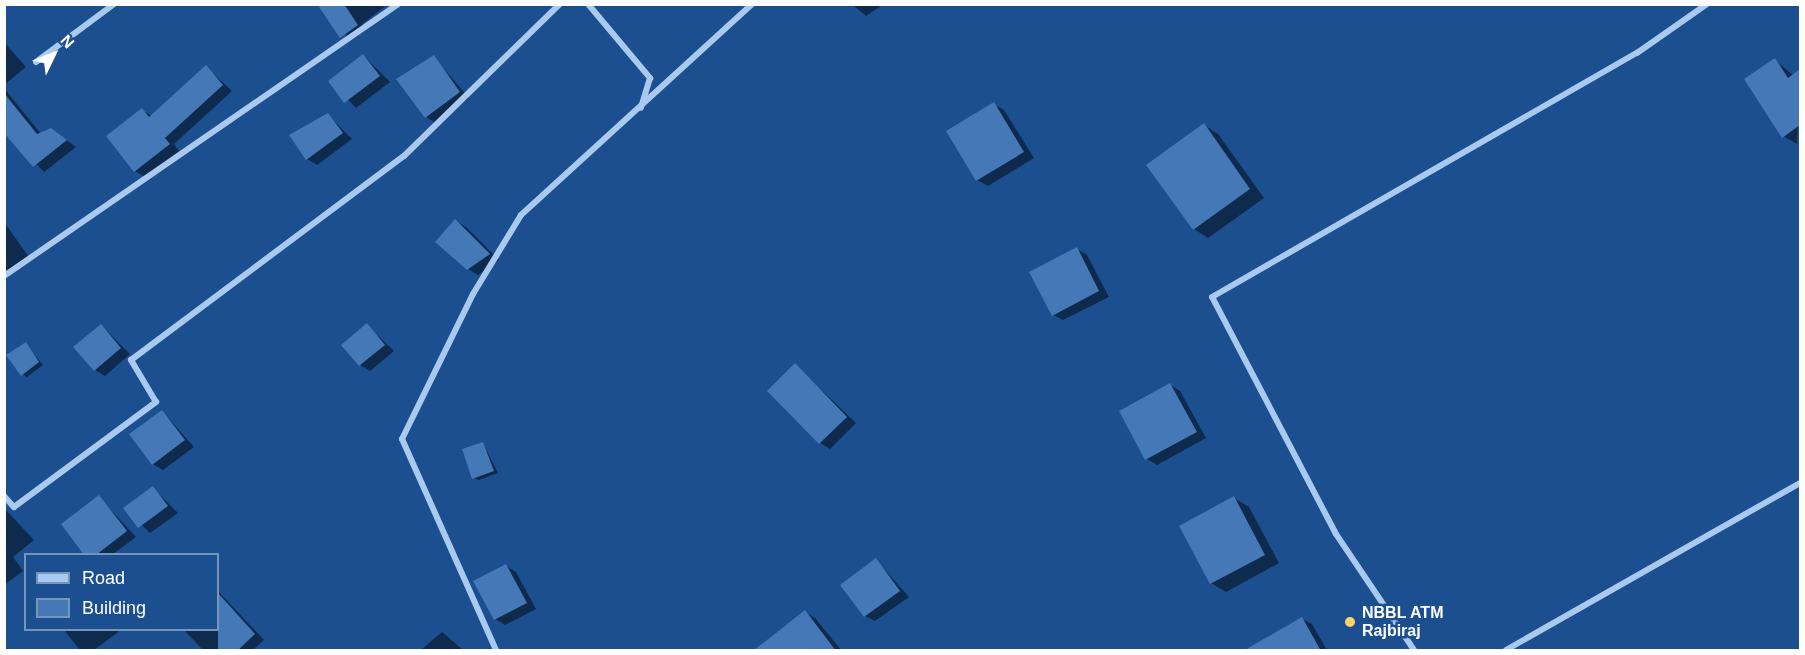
<!DOCTYPE html>
<style>
body{margin:0}
#map{position:relative;width:1805px;height:655px;overflow:hidden;background:#1b4f8f;font-family:Arial,sans-serif}
div>[style]{position:absolute}
.shadow>*{inset:0;background:#0007}
.building>*{inset:0;background:#4478b7}
.minor>*{height:6px;margin:-3px;padding:0 3px;transform-origin:3px;border-radius:3px;background:#a9c9ee}
.dots>*{width:16px;height:16px;translate:-50% -50%;box-sizing:border-box;border:3px solid #1b4f8f;border-radius:50%}
span{translate:-50% -50%;white-space:nowrap;text-align:center;line-height:1.15;-webkit-text-stroke:5px #1b4f8f;paint-order:stroke}
.poi-label{font-size:16px;color:#fff;font-weight:700}
.left{translate:0 -50%;text-align:left}
.frame{position:absolute;inset:0;border:6px solid #fff;pointer-events:none}
.legend{position:absolute;left:24px;top:553px;width:195px;height:78px;box-sizing:border-box;background:#1b4f8f;border:2px solid #7695bc;margin:0;padding:8px 10px;list-style:none;font-size:18px;color:#fff}
.legend li{display:flex;align-items:center;gap:12px;height:30px}
.legend b{width:30px;border:2px solid #7695bc}
.north{position:absolute;left:24px;top:24px;width:60px;height:60px;-webkit-text-stroke:4px #1b4f8f;paint-order:stroke;rotate:47deg;font-size:16px;font-weight:700;line-height:24px;text-align:center;color:#fff}
.north::after{content:'';display:block;margin:auto;width:21px;height:27px;background:#fff;clip-path:polygon(50% 0,100% 100%,50% 72%,0 100%)}
</style>
<div id="map">
<div class="shadow">
<div style="clip-path:polygon(324px 4px,388px 4px,362px 24px,366px 30px,350px 41px)"></div>
<div style="clip-path:polygon(852px 4px,884px 4px,866px 16px)"></div>
<div style="clip-path:polygon(4px 42px,26px 67px,4px 85px)"></div>
<div style="clip-path:polygon(364px 56px,390px 82px,356px 108px,330px 81px)"></div>
<div style="clip-path:polygon(434px 57px,469px 98px,436px 123px,426px 117px)"></div>
<div style="clip-path:polygon(1775px 60px,1794px 76px,1800px 71px,1797px 144px,1783px 136px)"></div>
<div style="clip-path:polygon(206px 67px,232px 91px,174px 144px,179px 151px,145px 177px,135px 171px,142px 110px,152px 116px)"></div>
<div style="clip-path:polygon(4px 88px,41px 134px,51px 129px,76px 147px,44px 172px,4px 130px)"></div>
<div style="clip-path:polygon(994px 104px,1004px 110px,1034px 158px,988px 186px,977px 180px,948px 132px)"></div>
<div style="clip-path:polygon(328px 115px,352px 139px,317px 165px,307px 159px)"></div>
<div style="clip-path:polygon(1204px 125px,1218px 134px,1264px 198px,1208px 238px,1194px 229px)"></div>
<div style="clip-path:polygon(456px 221px,466px 227px,499px 260px,478px 275px,468px 269px)"></div>
<div style="clip-path:polygon(4px 222px,29px 257px,4px 273px)"></div>
<div style="clip-path:polygon(1077px 249px,1087px 255px,1109px 297px,1063px 320px,1053px 315px)"></div>
<div style="clip-path:polygon(101px 325px,130px 354px,105px 376px,95px 370px)"></div>
<div style="clip-path:polygon(367px 325px,394px 351px,370px 371px,360px 365px)"></div>
<div style="clip-path:polygon(26px 344px,43px 365px,27px 377px,22px 374px)"></div>
<div style="clip-path:polygon(795px 365px,856px 423px,830px 449px,820px 443px)"></div>
<div style="clip-path:polygon(1170px 385px,1180px 391px,1206px 438px,1157px 465px,1147px 459px)"></div>
<div style="clip-path:polygon(162px 411px,194px 447px,163px 470px,153px 464px)"></div>
<div style="clip-path:polygon(483px 443px,498px 473px,479px 480px,474px 478px)"></div>
<div style="clip-path:polygon(153px 488px,178px 513px,150px 533px,125px 508px)"></div>
<div style="clip-path:polygon(99px 497px,136px 537px,113px 554px,85px 554px)"></div>
<div style="clip-path:polygon(1234px 498px,1249px 507px,1279px 563px,1226px 592px,1211px 583px)"></div>
<div style="clip-path:polygon(4px 508px,34px 540px,13px 557px,23px 571px,4px 585px)"></div>
<div style="clip-path:polygon(876px 560px,909px 597px,875px 621px,865px 616px)"></div>
<div style="clip-path:polygon(506px 566px,516px 572px,536px 609px,505px 625px,495px 619px)"></div>
<div style="clip-path:polygon(218px 591px,264px 640px,253px 650px,203px 650px,184px 630px,218px 630px)"></div>
<div style="clip-path:polygon(805px 612px,815px 618px,841px 650px,773px 650px)"></div>
<div style="clip-path:polygon(1302px 619px,1312px 624px,1327px 650px,1253px 650px)"></div>
<div style="clip-path:polygon(64px 630px,121px 630px,94px 650px,79px 649px)"></div>
<div style="clip-path:polygon(442px 632px,463px 650px,421px 650px)"></div>
</div>
<div class="building">
<div style="clip-path:polygon(317px 4px,344px 4px,358px 25px,340px 38px)"></div>
<div style="clip-path:polygon(363px 54px,380px 76px,344px 103px,328px 81px)"></div>
<div style="clip-path:polygon(434px 55px,460px 92px,425px 118px,396px 79px)"></div>
<div style="clip-path:polygon(1775px 58px,1788px 78px,1800px 69px,1800px 125px,1782px 138px,1744px 79px)"></div>
<div style="clip-path:polygon(206px 65px,223px 85px,165px 138px,170px 144px,134px 172px,106px 136px,142px 108px,149px 117px)"></div>
<div style="clip-path:polygon(4px 93px,37px 134px,51px 128px,67px 140px,33px 167px,4px 133px)"></div>
<div style="clip-path:polygon(994px 102px,1024px 152px,976px 181px,946px 131px)"></div>
<div style="clip-path:polygon(328px 113px,343px 133px,306px 160px,289px 135px)"></div>
<div style="clip-path:polygon(1204px 123px,1250px 189px,1193px 230px,1146px 165px)"></div>
<div style="clip-path:polygon(455px 219px,490px 254px,467px 270px,435px 242px)"></div>
<div style="clip-path:polygon(1077px 247px,1099px 291px,1052px 316px,1029px 272px)"></div>
<div style="clip-path:polygon(367px 323px,385px 345px,359px 366px,341px 345px)"></div>
<div style="clip-path:polygon(101px 324px,121px 348px,94px 371px,73px 347px)"></div>
<div style="clip-path:polygon(26px 342px,39px 362px,21px 376px,6px 355px)"></div>
<div style="clip-path:polygon(795px 363px,847px 417px,819px 444px,767px 391px)"></div>
<div style="clip-path:polygon(1170px 383px,1197px 432px,1145px 460px,1119px 411px)"></div>
<div style="clip-path:polygon(162px 410px,185px 440px,152px 465px,129px 434px)"></div>
<div style="clip-path:polygon(483px 442px,494px 471px,472px 479px,462px 449px)"></div>
<div style="clip-path:polygon(153px 486px,168px 506px,138px 528px,123px 508px)"></div>
<div style="clip-path:polygon(99px 495px,127px 531px,96px 555px,84px 555px,61px 524px)"></div>
<div style="clip-path:polygon(1234px 496px,1265px 555px,1210px 584px,1179px 526px)"></div>
<div style="clip-path:polygon(876px 558px,900px 591px,864px 617px,840px 585px)"></div>
<div style="clip-path:polygon(506px 564px,527px 603px,494px 620px,473px 581px)"></div>
<div style="clip-path:polygon(218px 593px,255px 634px,237px 651px,218px 651px)"></div>
<div style="clip-path:polygon(805px 610px,836px 651px,753px 651px)"></div>
<div style="clip-path:polygon(1302px 617px,1321px 651px,1243px 651px)"></div>
</div>
<div class="minor">
<div style="left:588px;top:4px;width:97px;rotate:50deg"></div>
<div style="left:650px;top:78px;width:31px;rotate:107deg"></div>
<div style="left:36px;top:62px;width:97px;rotate:-36.6deg"></div>
<div style="left:4px;top:276px;width:479px;rotate:-34.6deg"></div>
<div style="left:4px;top:496px;width:15px;rotate:48deg"></div>
<div style="left:14px;top:507px;width:177px;rotate:-36.5deg"></div>
<div style="left:156px;top:402px;width:49px;rotate:-120.8deg"></div>
<div style="left:131px;top:360px;width:341px;rotate:-36.8deg"></div>
<div style="left:404px;top:156px;width:218px;rotate:-44.3deg"></div>
<div style="left:496px;top:650px;width:231px;rotate:-114deg"></div>
<div style="left:402px;top:439px;width:161px;rotate:-63.9deg"></div>
<div style="left:473px;top:294px;width:92px;rotate:-58.7deg"></div>
<div style="left:521px;top:215px;width:313px;rotate:-42.4deg"></div>
<div style="left:1414px;top:650px;width:140px;rotate:-123.9deg"></div>
<div style="left:1336px;top:534px;width:267px;rotate:-117.6deg"></div>
<div style="left:1212px;top:297px;width:490px;rotate:-29.9deg"></div>
<div style="left:1637px;top:53px;width:85px;rotate:-35deg"></div>
<div style="left:1506px;top:650px;width:338px;rotate:-29.6deg"></div>
</div>
<div class="dots">
<div style="left:1350px;top:622px;background:#ffd166"></div>
</div>
<div class="poi-label">
<span class="left" style="left:1362px;top:622px">NBBL ATM<br>Rajbiraj</span>
</div>
<div class="frame"></div>
<ul class="legend">
<li><b style="height:8px;background:#a9c9ee"></b>Road</li>
<li><b style="height:16px;background:#4478b7"></b>Building</li>
</ul>
<div class="north">N</div>
</div>
